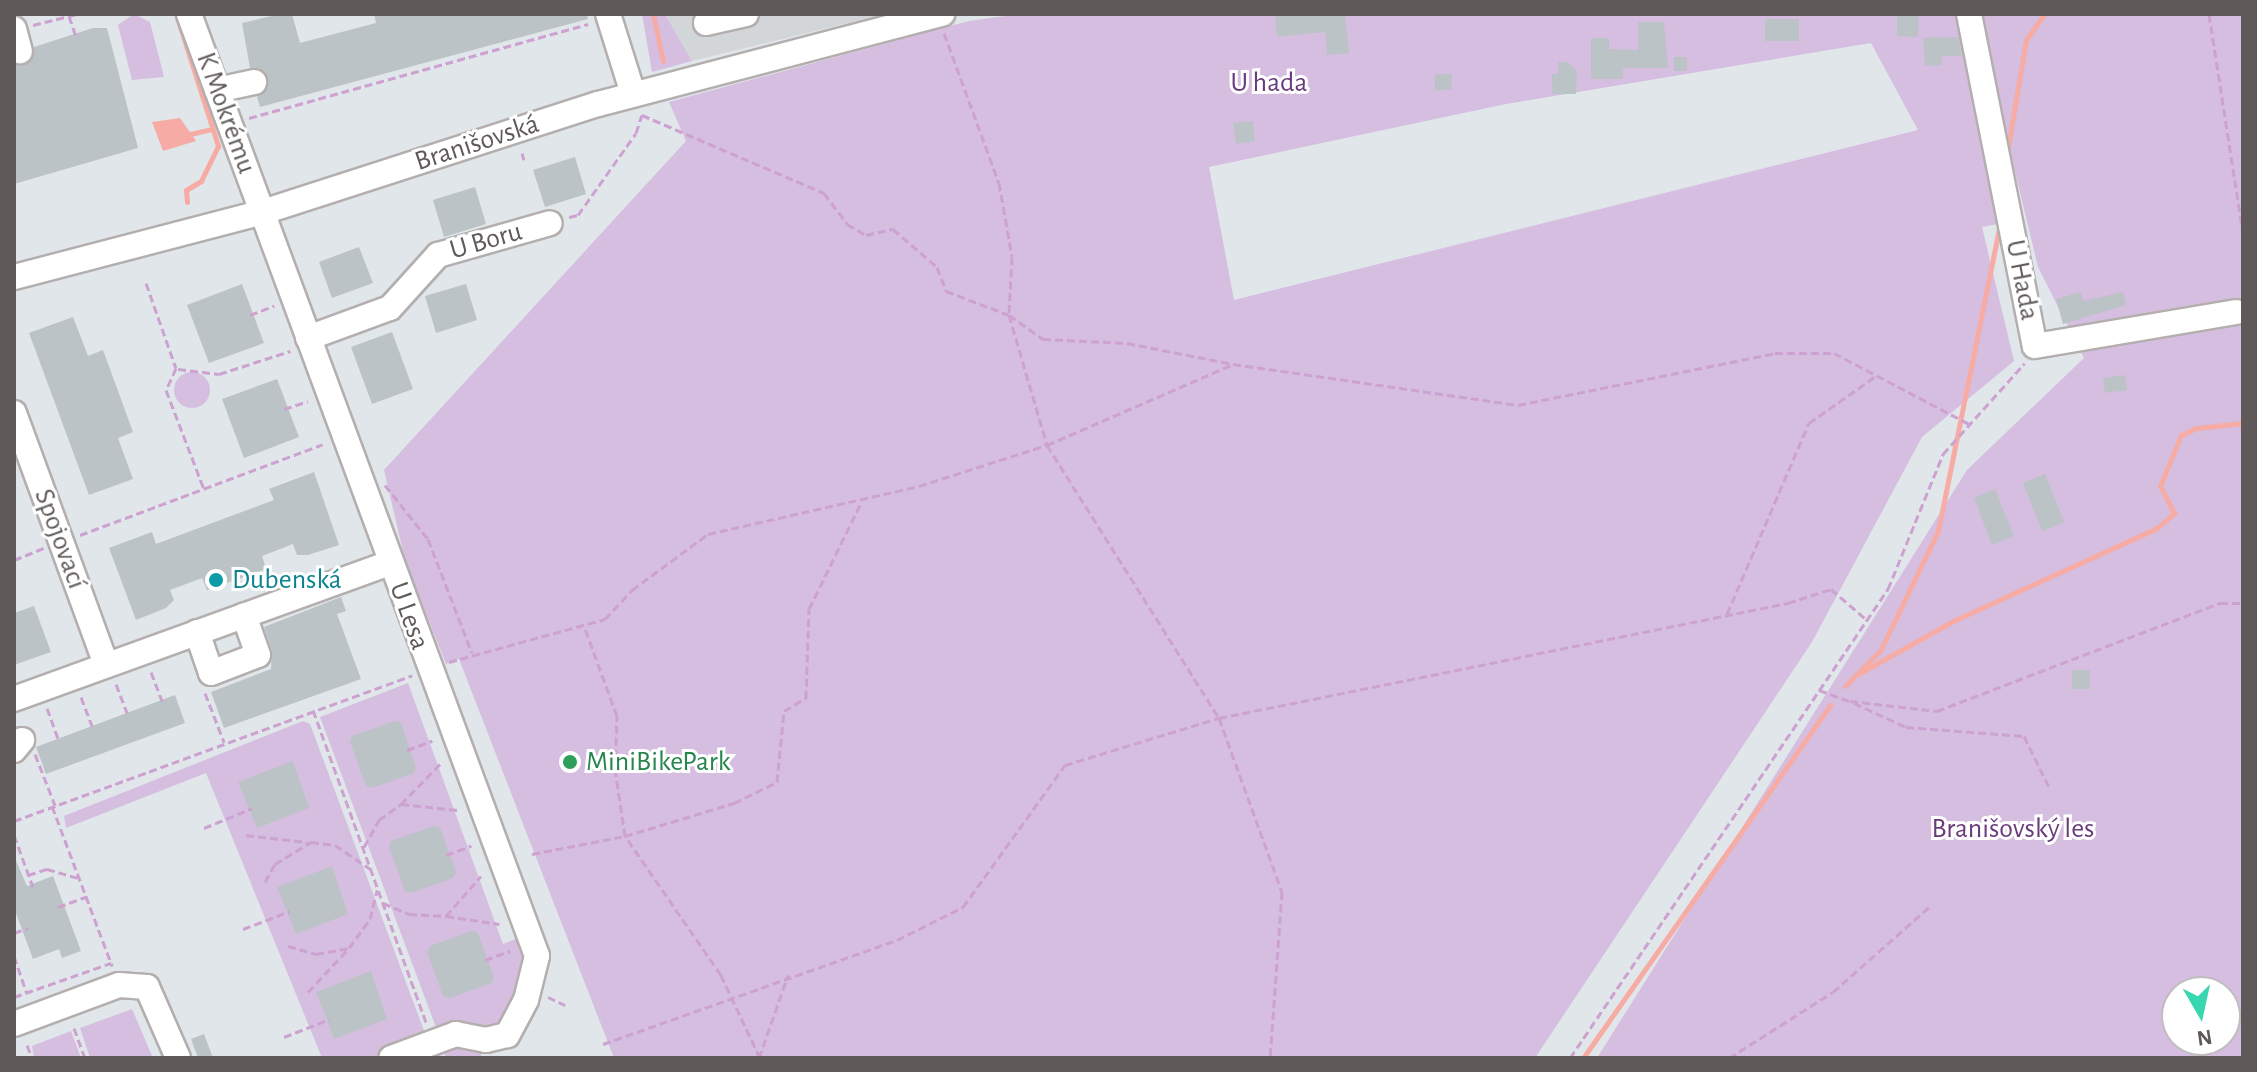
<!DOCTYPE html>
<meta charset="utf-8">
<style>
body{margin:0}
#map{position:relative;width:2257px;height:1072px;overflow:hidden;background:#e0e6ea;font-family:"Alegreya Sans",sans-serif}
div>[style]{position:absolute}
.industrial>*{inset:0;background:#d2d6d9}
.green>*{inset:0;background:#d5bee0}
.round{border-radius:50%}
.water>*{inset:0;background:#f6aca4}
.stream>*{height:5px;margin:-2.5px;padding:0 2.5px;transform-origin:2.5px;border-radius:2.5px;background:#f6aca4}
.building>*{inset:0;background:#bcc3c6}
.path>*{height:3px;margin-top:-1.5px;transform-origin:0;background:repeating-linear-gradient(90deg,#cda2d1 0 8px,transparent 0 12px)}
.roads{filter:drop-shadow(2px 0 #b4afae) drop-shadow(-2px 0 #b4afae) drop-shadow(0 2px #b4afae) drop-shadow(0 -2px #b4afae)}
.minor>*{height:24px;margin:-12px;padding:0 12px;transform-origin:12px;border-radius:12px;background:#fff}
.dots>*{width:22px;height:22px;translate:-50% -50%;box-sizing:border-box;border:4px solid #fff;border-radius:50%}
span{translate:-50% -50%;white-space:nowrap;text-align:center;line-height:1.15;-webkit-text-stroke:6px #fff;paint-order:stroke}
.park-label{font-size:28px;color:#693b7c}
.street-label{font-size:28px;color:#5f5a59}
.culture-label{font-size:28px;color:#0d838f}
.left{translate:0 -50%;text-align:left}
.leisure-label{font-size:28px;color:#27864d}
.frame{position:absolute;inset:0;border:16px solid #5f5a59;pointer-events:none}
.north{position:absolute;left:2161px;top:976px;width:80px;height:80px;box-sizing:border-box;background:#fff;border:2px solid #bfbdbd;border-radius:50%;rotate:171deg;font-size:22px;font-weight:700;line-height:32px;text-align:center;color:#5f5a59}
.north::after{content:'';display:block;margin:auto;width:28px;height:36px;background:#39d7af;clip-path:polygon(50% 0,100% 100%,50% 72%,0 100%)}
</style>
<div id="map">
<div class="industrial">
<div style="clip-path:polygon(665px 14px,885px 14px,692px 61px)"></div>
</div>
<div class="green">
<div style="clip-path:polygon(134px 14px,150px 22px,164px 77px,132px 80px,118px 25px)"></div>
<div style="clip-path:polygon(642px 14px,665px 14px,692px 61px,652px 72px)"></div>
<div style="clip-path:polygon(evenodd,1019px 14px,1959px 14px,1998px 224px,1982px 227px,2014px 361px,1922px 437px,1812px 642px,1535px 1058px,614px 1058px,459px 659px,446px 664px,405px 560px,384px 470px,686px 141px,669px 102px,969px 21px,1019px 14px,1871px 43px,1918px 130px,1234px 300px,1209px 167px,1506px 104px,1871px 43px)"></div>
<div style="clip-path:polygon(evenodd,1977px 14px,2243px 14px,2243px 1058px,1597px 1058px,1967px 470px,2084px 358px,2038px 267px,1977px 14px,2177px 992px,2225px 992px,2225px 1040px,2177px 1040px,2177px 992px)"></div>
<div class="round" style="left:174px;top:372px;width:36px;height:36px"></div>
<div style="clip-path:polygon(408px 683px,503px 944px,524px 936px,530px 967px,524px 989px,499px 1025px,437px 1030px,320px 717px)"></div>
<div style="clip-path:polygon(303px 721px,310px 724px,426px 1036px,372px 1058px,322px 1058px,206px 773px,66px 828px,64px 816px)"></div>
<div style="clip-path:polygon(132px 1009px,153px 1058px,90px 1058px,80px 1028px)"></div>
<div style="clip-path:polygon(71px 1031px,81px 1058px,34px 1058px,32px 1046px)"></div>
<div style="clip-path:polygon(464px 1041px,481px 1050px,481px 1058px,446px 1058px,442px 1046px)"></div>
</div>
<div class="water">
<div style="clip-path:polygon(180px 118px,196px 141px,163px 151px,152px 122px)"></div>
</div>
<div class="stream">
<div style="left:176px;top:14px;width:139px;rotate:72.3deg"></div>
<div style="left:218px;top:146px;width:39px;rotate:116deg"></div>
<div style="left:201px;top:181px;width:17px;rotate:149deg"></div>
<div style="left:186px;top:190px;width:12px;rotate:85deg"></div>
<div style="left:653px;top:14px;width:48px;rotate:78deg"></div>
<div style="left:186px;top:135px;width:27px;rotate:-13deg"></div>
<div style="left:2007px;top:153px;width:115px;rotate:-80.5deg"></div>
<div style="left:2026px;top:40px;width:32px;rotate:-55deg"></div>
<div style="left:1860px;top:673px;width:107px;rotate:-29.2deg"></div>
<div style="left:1953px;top:621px;width:224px;rotate:-24.5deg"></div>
<div style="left:2157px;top:528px;width:23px;rotate:-41deg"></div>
<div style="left:2174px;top:513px;width:30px;rotate:-117deg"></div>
<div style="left:2160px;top:486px;width:55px;rotate:-67.6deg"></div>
<div style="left:2181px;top:435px;width:17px;rotate:-24deg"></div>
<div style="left:2197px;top:428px;width:46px;rotate:-6.2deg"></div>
<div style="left:1845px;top:686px;width:49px;rotate:-45deg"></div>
<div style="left:1880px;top:651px;width:133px;rotate:-64.2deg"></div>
<div style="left:1938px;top:531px;width:314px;rotate:-78.6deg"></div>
<div style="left:1583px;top:1058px;width:431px;rotate:-55deg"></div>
</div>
<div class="building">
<div style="clip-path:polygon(280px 14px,292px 14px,300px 43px,376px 23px,374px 14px,587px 14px,588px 19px,260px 107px,257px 97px,268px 87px,268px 78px,259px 68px,250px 68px,242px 23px)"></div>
<div style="clip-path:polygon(1275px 14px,1345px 14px,1349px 53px,1327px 55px,1325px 32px,1277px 37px)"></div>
<div style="clip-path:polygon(1897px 14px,1919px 14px,1918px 37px,1897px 36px)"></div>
<div style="clip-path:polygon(1765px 19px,1799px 19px,1799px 41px,1765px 41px)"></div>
<div style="clip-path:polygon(1638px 22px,1664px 22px,1668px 68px,1623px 68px,1623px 79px,1591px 79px,1591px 38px,1609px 38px,1609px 49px,1638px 50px)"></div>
<div style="clip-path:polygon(93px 28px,107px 28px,138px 148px,14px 184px,14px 64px,30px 62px,34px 47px)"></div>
<div style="clip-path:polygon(1958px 37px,1962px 56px,1941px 56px,1942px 65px,1925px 66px,1923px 38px)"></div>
<div style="clip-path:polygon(1674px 57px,1687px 57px,1687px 71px,1674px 71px)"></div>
<div style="clip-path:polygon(1558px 62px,1568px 62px,1577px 71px,1576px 94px,1552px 94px,1552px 74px,1558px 74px)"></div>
<div style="clip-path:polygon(1435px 74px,1452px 74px,1451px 90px,1435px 90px)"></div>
<div style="clip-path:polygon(1253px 121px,1255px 141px,1236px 144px,1233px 123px)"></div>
<div style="clip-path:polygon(575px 157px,586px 194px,545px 207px,533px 170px)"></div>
<div style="clip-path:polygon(475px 187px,486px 224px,444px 237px,433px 200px)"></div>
<div style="clip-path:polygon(359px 247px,373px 283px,332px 298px,319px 262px)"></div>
<div style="clip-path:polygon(242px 284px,264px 343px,209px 363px,187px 305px)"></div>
<div style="clip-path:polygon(466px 284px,477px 320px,436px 333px,425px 296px)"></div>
<div style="clip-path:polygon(2081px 292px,2083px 301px,2123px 292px,2126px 305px,2063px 324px,2056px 299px)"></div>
<div style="clip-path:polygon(73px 317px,88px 356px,103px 350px,133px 432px,118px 438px,133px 479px,89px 495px,29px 333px)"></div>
<div style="clip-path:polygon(392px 332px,413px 389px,372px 404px,351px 347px)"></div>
<div style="clip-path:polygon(2125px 375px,2127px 390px,2105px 393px,2103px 378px)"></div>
<div style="clip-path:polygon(277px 379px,299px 437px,244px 458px,222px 399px)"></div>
<div style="clip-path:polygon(314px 472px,339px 545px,308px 555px,297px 555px,293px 544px,262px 556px,266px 569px,207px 590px,202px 578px,170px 590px,174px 600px,166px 608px,136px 620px,109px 548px,152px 532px,156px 544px,274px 500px,269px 489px)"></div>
<div style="clip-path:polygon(2045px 474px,2064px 522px,2042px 531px,2023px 483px)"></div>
<div style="clip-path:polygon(1995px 489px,2014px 536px,1992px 545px,1974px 498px)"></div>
<div style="clip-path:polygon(341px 597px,346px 611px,337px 614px,361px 679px,224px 728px,211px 692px,271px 669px,272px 651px,264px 627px)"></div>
<div style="clip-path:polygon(34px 606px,51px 652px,14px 665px,14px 613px)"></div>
<div style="clip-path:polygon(2072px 670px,2090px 670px,2090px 689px,2072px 689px)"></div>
<div style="clip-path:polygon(175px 695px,185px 723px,46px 774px,36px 747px)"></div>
<div style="clip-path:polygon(395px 721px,401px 723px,416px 767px,414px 773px,372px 788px,366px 786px,350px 742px,352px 736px)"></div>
<div style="clip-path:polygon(293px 761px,309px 808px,257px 828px,238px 782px)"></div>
<div style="clip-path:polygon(434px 826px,440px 828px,456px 872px,453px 878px,411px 893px,405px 891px,389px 847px,391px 841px)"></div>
<div style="clip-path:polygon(14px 856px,27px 886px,53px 876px,81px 951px,62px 958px,59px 949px,33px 959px,14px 908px)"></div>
<div style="clip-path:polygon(332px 866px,348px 914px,296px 934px,277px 887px)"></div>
<div style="clip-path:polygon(472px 931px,478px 933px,494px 977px,492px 983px,450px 998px,443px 996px,427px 952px,430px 946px)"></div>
<div style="clip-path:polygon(371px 971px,387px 1019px,334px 1039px,316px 992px)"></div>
<div style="clip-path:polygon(204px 1034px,213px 1058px,198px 1058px,191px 1039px)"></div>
</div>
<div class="path">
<div style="left:152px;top:14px;width:10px"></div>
<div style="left:2209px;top:14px;width:223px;rotate:81.2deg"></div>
<div style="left:69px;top:16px;width:8px;rotate:-14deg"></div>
<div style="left:33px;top:25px;width:37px;rotate:-14deg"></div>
<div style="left:69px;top:16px;width:21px;rotate:71deg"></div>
<div style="left:944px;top:33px;width:160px;rotate:69.9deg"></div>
<div style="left:999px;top:183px;width:75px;rotate:80deg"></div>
<div style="left:1012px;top:257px;width:58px;rotate:93deg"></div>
<div style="left:1009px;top:315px;width:135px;rotate:73.7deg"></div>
<div style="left:1047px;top:445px;width:323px;rotate:57.8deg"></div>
<div style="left:1219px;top:718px;width:185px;rotate:70.1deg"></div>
<div style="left:1282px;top:892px;width:166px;rotate:94.1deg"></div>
<div style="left:642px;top:115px;width:198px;rotate:23.2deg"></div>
<div style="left:824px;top:193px;width:39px;rotate:53deg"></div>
<div style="left:847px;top:224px;width:22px;rotate:30deg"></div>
<div style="left:866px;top:235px;width:28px;rotate:-13deg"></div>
<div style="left:893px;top:229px;width:58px;rotate:40.8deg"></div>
<div style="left:937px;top:267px;width:26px;rotate:69deg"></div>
<div style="left:946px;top:291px;width:67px;rotate:20.9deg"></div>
<div style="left:1009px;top:315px;width:42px;rotate:35.2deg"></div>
<div style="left:1043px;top:339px;width:84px;rotate:2.7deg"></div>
<div style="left:1127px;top:343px;width:108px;rotate:11.2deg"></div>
<div style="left:249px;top:118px;width:352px;rotate:-15.5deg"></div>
<div style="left:522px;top:153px;width:7px;rotate:74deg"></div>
<div style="left:569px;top:217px;width:9px;rotate:-13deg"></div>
<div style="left:578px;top:215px;width:100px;rotate:-54.7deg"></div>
<div style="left:636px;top:133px;width:19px;rotate:-72deg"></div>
<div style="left:146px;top:283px;width:90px;rotate:70.6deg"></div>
<div style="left:176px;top:368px;width:24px;rotate:114deg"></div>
<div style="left:166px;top:390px;width:106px;rotate:69deg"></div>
<div style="left:250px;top:315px;width:26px;rotate:-21deg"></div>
<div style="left:178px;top:369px;width:41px;rotate:7deg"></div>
<div style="left:219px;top:374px;width:75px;rotate:-17.9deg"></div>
<div style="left:284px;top:409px;width:25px;rotate:-18deg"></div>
<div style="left:385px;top:485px;width:69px;rotate:51.5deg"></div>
<div style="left:428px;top:539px;width:122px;rotate:68.9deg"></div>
<div style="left:80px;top:535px;width:259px;rotate:-20.5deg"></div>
<div style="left:14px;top:560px;width:32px;rotate:-22deg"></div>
<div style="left:1727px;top:614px;width:208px;rotate:-66.8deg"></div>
<div style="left:1809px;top:423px;width:83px;rotate:-35.2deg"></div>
<div style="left:449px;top:662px;width:162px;rotate:-15.4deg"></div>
<div style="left:605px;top:619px;width:40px;rotate:-47deg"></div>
<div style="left:632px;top:590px;width:94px;rotate:-36.4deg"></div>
<div style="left:708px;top:534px;width:216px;rotate:-12.8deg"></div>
<div style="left:919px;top:486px;width:134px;rotate:-17.8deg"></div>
<div style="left:1047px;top:445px;width:203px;rotate:-23.5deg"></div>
<div style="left:1233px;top:364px;width:288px;rotate:8.2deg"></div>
<div style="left:1518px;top:405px;width:262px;rotate:-11.4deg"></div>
<div style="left:1775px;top:353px;width:59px"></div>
<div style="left:1834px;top:353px;width:153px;rotate:27.7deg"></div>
<div style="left:151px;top:672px;width:31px;rotate:69deg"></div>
<div style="left:116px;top:684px;width:31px;rotate:69deg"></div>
<div style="left:1819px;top:690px;width:33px;rotate:20deg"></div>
<div style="left:1850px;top:701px;width:88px;rotate:6.6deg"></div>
<div style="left:1937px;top:711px;width:303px;rotate:-20.9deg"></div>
<div style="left:2220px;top:603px;width:23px"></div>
<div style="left:205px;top:693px;width:53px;rotate:68.8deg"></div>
<div style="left:81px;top:697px;width:31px;rotate:69deg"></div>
<div style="left:1854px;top:703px;width:57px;rotate:24.8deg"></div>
<div style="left:1906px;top:727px;width:118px;rotate:4.4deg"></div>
<div style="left:2024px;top:736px;width:57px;rotate:63.9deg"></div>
<div style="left:47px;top:708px;width:33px;rotate:70deg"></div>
<div style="left:313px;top:710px;width:332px;rotate:70.1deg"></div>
<div style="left:407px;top:750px;width:27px;rotate:-20deg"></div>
<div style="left:35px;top:754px;width:55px;rotate:68.6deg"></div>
<div style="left:401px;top:804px;width:57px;rotate:-45.7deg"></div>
<div style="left:52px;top:806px;width:171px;rotate:69.4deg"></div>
<div style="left:14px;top:821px;width:424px;rotate:-20.1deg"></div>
<div style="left:204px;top:828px;width:52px;rotate:-22.6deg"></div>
<div style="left:14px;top:835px;width:55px;rotate:69.9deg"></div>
<div style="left:246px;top:835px;width:61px;rotate:6.5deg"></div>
<div style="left:364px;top:847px;width:31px;rotate:-61deg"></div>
<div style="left:379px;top:820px;width:27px;rotate:-36deg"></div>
<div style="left:401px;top:804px;width:57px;rotate:6deg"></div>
<div style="left:532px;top:854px;width:95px;rotate:-11deg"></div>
<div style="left:625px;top:836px;width:68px;rotate:-98.5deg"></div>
<div style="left:615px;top:769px;width:53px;rotate:-87.8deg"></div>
<div style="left:617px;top:716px;width:96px;rotate:-110.1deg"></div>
<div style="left:446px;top:855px;width:27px;rotate:-20deg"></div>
<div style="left:28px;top:875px;width:20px;rotate:-18deg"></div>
<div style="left:47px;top:869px;width:32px;rotate:16deg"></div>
<div style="left:265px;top:882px;width:21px;rotate:-61deg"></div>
<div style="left:275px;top:864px;width:42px;rotate:-31.4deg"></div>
<div style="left:311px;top:842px;width:24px;rotate:7deg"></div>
<div style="left:335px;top:845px;width:45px;rotate:34deg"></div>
<div style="left:383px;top:903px;width:28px;rotate:23deg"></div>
<div style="left:409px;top:914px;width:37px;rotate:3deg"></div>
<div style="left:446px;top:916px;width:53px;rotate:-48.8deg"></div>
<div style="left:58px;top:907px;width:30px;rotate:-20deg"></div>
<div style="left:446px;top:916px;width:54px;rotate:8.6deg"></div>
<div style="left:243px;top:929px;width:50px;rotate:-21deg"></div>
<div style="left:14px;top:933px;width:15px;rotate:-20deg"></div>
<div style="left:288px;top:946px;width:29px;rotate:16deg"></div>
<div style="left:316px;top:954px;width:34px;rotate:-10deg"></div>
<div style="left:349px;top:948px;width:36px;rotate:-54deg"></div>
<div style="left:370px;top:919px;width:30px;rotate:-76deg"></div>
<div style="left:14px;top:956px;width:39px;rotate:71deg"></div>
<div style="left:485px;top:960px;width:27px;rotate:-20deg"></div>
<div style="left:308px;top:992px;width:60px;rotate:-47deg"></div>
<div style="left:14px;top:997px;width:103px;rotate:-19.3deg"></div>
<div style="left:548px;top:997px;width:19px;rotate:25deg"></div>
<div style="left:74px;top:1028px;width:32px;rotate:70deg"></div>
<div style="left:284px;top:1037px;width:49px;rotate:-21.4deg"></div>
<div style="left:603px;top:1044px;width:312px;rotate:-19.5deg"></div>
<div style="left:897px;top:940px;width:74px;rotate:-26.6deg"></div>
<div style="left:963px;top:907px;width:175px;rotate:-54.3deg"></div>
<div style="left:1065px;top:765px;width:161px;rotate:-17deg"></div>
<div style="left:1219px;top:718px;width:581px;rotate:-11.43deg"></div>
<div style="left:1788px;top:603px;width:45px;rotate:-18deg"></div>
<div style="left:1831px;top:589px;width:48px;rotate:40.7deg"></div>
<div style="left:27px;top:1045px;width:14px;rotate:69deg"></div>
<div style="left:759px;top:1058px;width:88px;rotate:-70.7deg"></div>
<div style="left:760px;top:1058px;width:92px;rotate:-115.2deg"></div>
<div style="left:721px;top:975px;width:169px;rotate:-124.6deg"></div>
<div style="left:625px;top:836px;width:114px;rotate:-16.8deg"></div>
<div style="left:734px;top:803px;width:48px;rotate:-26deg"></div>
<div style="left:777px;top:782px;width:71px;rotate:-84.4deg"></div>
<div style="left:784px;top:711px;width:26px;rotate:-31deg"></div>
<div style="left:806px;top:698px;width:89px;rotate:-88.1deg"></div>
<div style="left:809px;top:609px;width:120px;rotate:-63.9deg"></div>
<div style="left:1570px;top:1058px;width:567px;rotate:-55.86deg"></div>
<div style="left:1888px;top:589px;width:146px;rotate:-67.8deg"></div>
<div style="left:1943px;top:454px;width:122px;rotate:-48deg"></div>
<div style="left:1729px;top:1058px;width:123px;rotate:-32.4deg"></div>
<div style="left:1833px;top:992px;width:128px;rotate:-41.5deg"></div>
</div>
<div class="roads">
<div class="minor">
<div style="left:189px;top:14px;width:1004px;rotate:69.72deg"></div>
<div style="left:537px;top:956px;width:45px;rotate:104deg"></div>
<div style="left:526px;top:1000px;width:40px;rotate:118deg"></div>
<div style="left:507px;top:1035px;width:22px;rotate:167deg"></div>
<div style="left:486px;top:1040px;width:31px;rotate:-169deg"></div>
<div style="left:456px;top:1034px;width:69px;rotate:159.7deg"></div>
<div style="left:608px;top:14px;width:84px;rotate:72.6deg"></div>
<div style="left:1969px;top:14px;width:338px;rotate:78.8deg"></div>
<div style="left:2035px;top:346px;width:204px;rotate:-9.6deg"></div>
<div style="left:706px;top:23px;width:41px;rotate:-12.7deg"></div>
<div style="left:14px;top:29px;width:23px;rotate:75deg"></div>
<div style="left:217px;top:90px;width:38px;rotate:-12deg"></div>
<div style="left:14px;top:277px;width:257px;rotate:-14.6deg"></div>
<div style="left:263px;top:212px;width:352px;rotate:-17.9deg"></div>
<div style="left:598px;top:104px;width:356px;rotate:-14.7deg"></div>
<div style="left:308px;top:338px;width:87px;rotate:-20.1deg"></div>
<div style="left:390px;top:308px;width:72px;rotate:-47.8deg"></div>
<div style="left:438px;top:255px;width:116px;rotate:-15.9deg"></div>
<div style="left:14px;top:413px;width:268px;rotate:69.9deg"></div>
<div style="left:197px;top:632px;width:43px;rotate:71.1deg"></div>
<div style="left:211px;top:673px;width:50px;rotate:-21deg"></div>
<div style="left:258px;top:655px;width:42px;rotate:-109.3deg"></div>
<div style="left:14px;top:699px;width:400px;rotate:-19.9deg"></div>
<div style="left:14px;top:750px;width:13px;rotate:-51deg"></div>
<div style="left:14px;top:1024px;width:112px;rotate:-20.4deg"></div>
<div style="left:119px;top:985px;width:28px;rotate:4deg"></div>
<div style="left:147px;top:987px;width:77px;rotate:66.4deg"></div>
</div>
</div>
<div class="dots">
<div style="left:216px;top:580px;background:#0f9aa8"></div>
<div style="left:570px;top:762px;background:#2e9e5b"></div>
</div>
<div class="park-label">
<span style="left:1269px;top:83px">U hada</span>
<span style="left:2013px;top:829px">Branišovský les</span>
</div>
<div class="street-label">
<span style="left:226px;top:113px;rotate:70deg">K Mokrému</span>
<span style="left:477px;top:143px;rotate:-18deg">Branišovská</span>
<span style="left:486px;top:241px;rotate:-16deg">U Boru</span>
<span style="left:2022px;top:280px;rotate:79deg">U Hada</span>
<span style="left:60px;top:539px;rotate:70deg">Spojovací</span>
<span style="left:409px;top:616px;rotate:70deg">U Lesa</span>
</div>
<div class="culture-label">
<span class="left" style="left:232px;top:580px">Dubenská</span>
</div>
<div class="leisure-label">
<span class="left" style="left:586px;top:762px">MiniBikePark</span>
</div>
<div class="frame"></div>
<div class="north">N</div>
</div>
